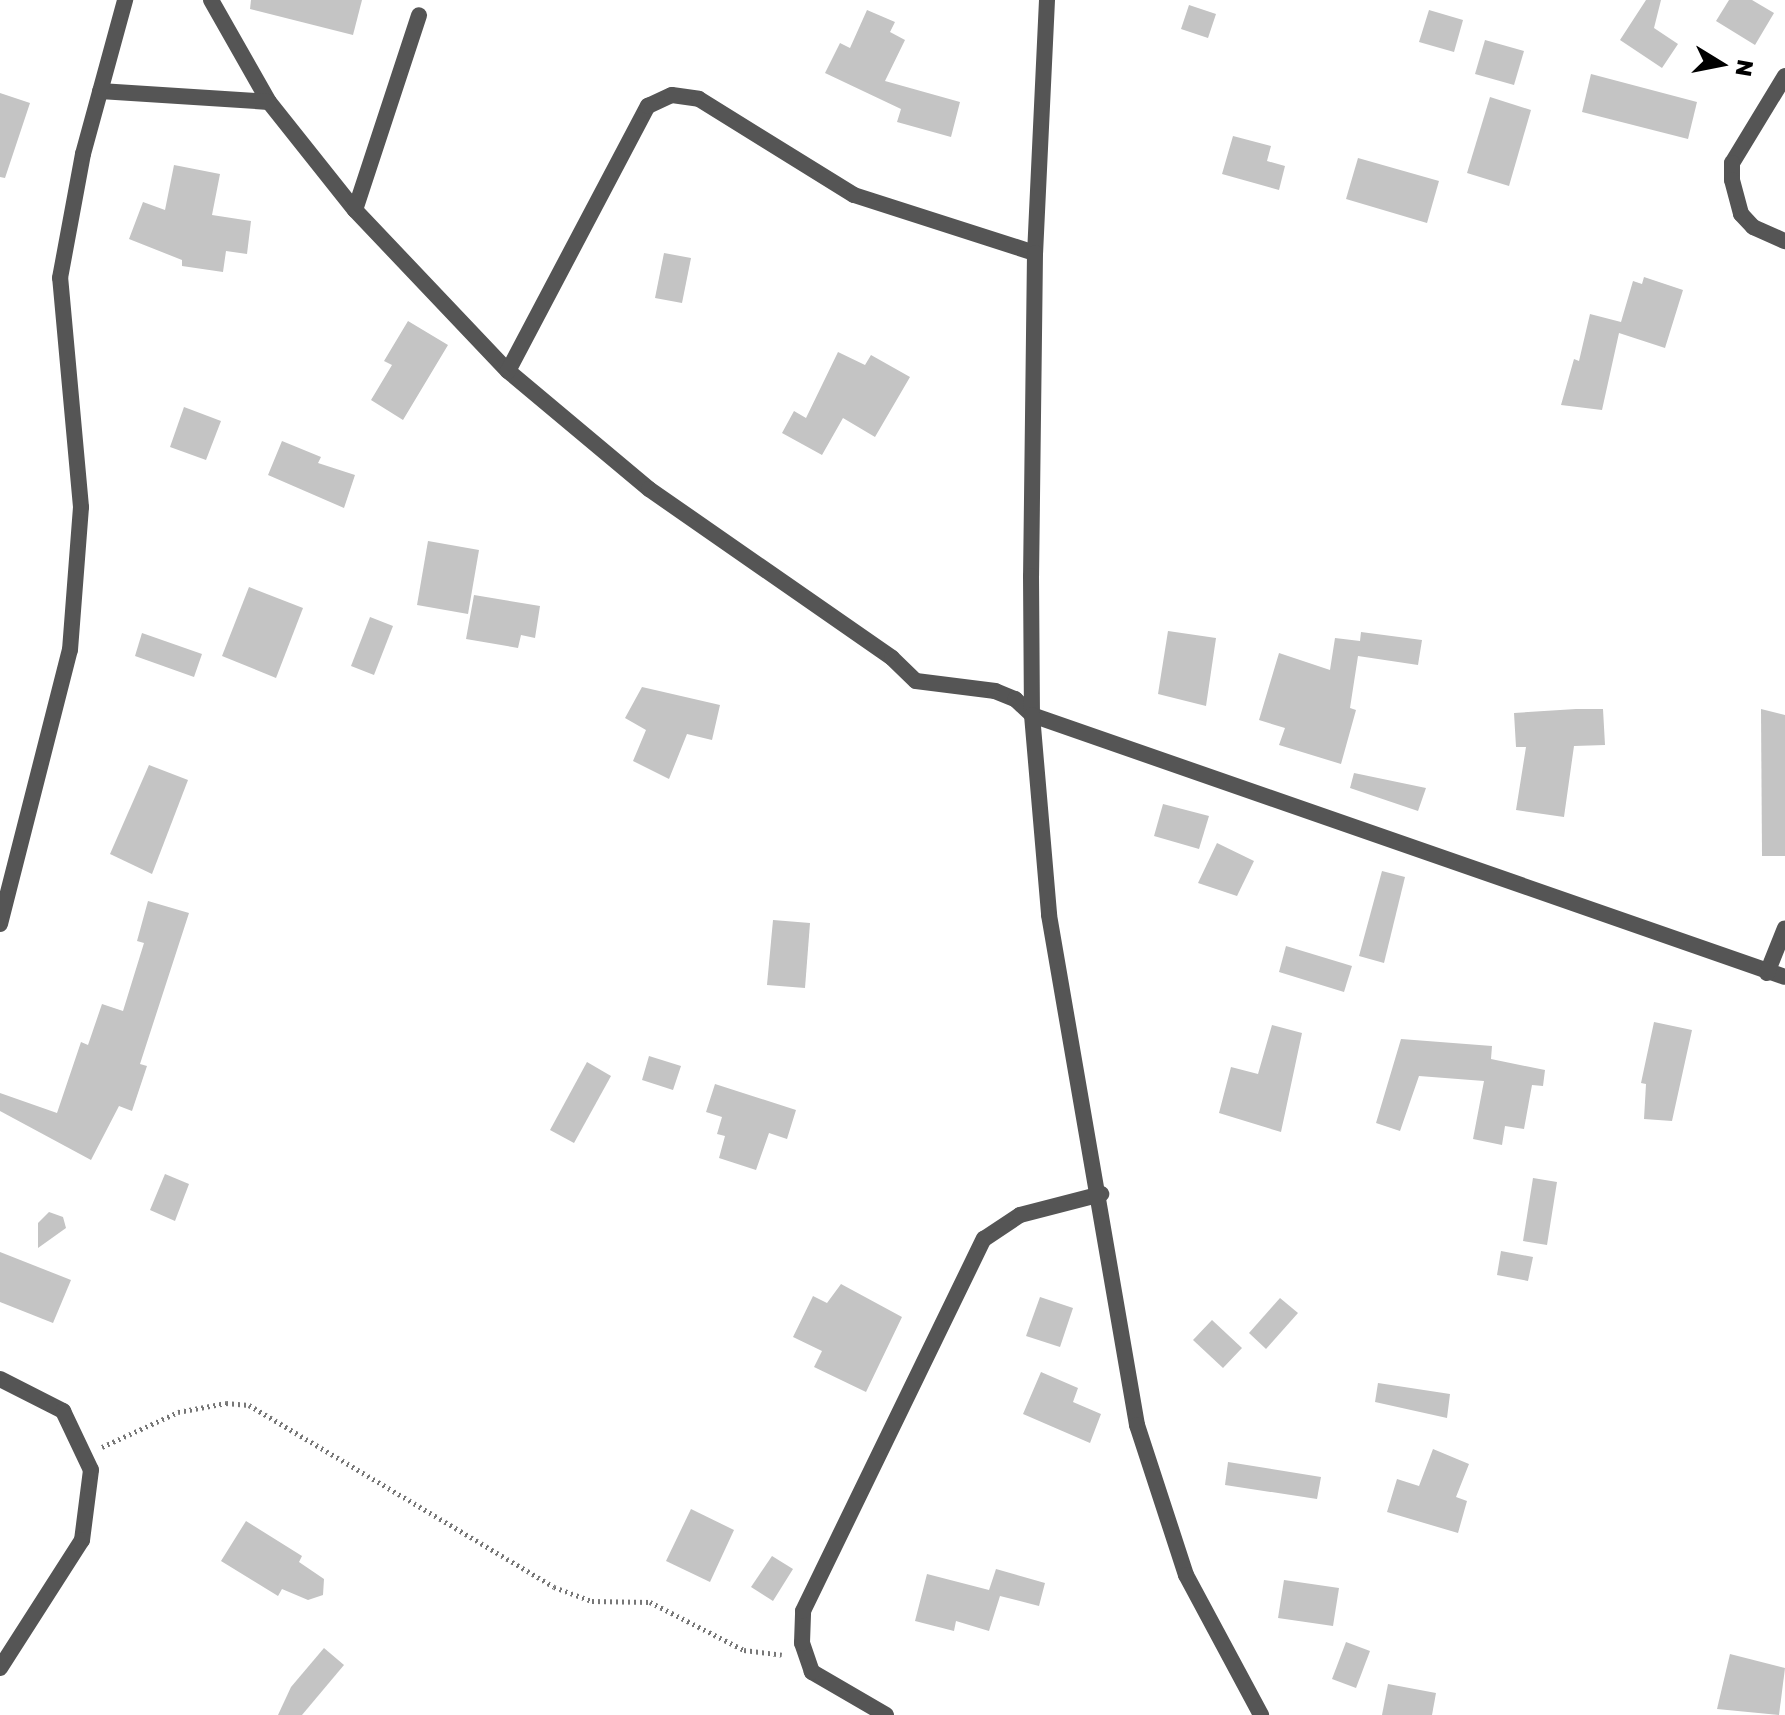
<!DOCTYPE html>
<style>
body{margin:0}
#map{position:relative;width:1785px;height:1715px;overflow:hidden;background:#fff;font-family:"Golos Text",sans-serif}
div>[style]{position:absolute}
.building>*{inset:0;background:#c4c4c4}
.path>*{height:5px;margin-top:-2.5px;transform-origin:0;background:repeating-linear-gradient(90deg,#777 0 2px,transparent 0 6px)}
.minor>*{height:16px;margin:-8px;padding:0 8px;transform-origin:8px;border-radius:8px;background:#555}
.tertiary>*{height:16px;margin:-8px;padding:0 8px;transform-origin:8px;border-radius:8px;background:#555}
span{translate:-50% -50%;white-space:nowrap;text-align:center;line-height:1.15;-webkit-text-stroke:7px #fff;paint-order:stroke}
.north{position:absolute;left:1681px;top:24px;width:80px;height:80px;-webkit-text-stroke:6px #fff;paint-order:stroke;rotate:100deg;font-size:22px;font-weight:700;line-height:32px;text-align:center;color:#000}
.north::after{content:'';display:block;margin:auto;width:28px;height:36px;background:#000;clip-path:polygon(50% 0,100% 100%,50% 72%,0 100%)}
</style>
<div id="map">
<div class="building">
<div style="clip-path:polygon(251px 0,362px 0,353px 35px,250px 9px)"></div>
<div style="clip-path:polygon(1646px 0,1661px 0,1654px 28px,1678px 44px,1662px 68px,1620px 40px)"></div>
<div style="clip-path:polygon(1729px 0,1752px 0,1774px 13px,1755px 45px,1716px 21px)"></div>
<div style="clip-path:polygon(1189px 5px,1216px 14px,1208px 38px,1181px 29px)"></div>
<div style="clip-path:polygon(867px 10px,895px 22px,890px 32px,905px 40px,885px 81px,960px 102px,951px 137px,897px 122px,901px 109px,825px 73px,840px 43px,850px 48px)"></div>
<div style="clip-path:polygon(1429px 10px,1463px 20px,1454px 52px,1419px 42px)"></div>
<div style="clip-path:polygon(1485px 40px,1524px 51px,1514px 85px,1475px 74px)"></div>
<div style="clip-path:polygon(1591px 74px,1697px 102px,1688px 139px,1582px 112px)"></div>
<div style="clip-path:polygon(0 93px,30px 103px,5px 178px,0 177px)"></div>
<div style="clip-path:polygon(1490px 97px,1531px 110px,1509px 186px,1467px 173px)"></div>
<div style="clip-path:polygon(1233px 136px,1271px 146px,1267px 161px,1285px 166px,1279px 190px,1222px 174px)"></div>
<div style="clip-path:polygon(1358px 158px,1439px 181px,1427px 223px,1346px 199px)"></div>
<div style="clip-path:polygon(174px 165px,220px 174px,212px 215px,251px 221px,247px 254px,226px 251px,223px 272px,182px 266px,182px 260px,129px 239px,143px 202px,165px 210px)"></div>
<div style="clip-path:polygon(664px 253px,691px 258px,682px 303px,655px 298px)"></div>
<div style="clip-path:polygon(1644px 277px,1683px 290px,1665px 348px,1619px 333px,1602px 410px,1561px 405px,1574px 359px,1579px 361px,1590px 314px,1621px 322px,1633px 281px,1642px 284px)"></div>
<div style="clip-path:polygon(408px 321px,448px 345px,403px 420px,371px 400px,392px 365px,384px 361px)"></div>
<div style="clip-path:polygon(838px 352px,865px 365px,871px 355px,910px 377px,875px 437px,843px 418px,822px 455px,782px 433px,794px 411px,806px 418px)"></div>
<div style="clip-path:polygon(184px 407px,221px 421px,206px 460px,170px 447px)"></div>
<div style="clip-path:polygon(282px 441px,321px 457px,318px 463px,355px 475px,344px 508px,268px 475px)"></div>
<div style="clip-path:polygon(428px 541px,479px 550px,468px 614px,417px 605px)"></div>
<div style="clip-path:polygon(249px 587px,303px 608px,276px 678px,222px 656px)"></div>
<div style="clip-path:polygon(474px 595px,540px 606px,535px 638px,521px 635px,518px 648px,466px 639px)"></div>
<div style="clip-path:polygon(370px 617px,393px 626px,374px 675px,351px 666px)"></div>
<div style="clip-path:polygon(1168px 631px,1216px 638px,1206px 706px,1158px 694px)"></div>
<div style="clip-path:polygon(1361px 632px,1422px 640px,1418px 665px,1358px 656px,1350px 708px,1356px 710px,1341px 764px,1279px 745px,1285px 728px,1259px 720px,1279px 653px,1330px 670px,1335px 638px,1360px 641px)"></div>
<div style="clip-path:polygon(142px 633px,202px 654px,194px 677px,135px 656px)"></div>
<div style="clip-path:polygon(642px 687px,720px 705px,712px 740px,687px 734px,669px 779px,633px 761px,646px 730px,625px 718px)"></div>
<div style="clip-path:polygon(1576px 709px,1603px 709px,1605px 745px,1574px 746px,1564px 817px,1516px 810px,1526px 747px,1516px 747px,1514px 713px)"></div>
<div style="clip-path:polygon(1761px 709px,1785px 715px,1785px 856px,1762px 856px)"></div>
<div style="clip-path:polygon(149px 765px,188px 780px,152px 874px,110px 854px)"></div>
<div style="clip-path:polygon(1354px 773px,1426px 788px,1418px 811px,1350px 788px)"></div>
<div style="clip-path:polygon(1163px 804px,1209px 816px,1199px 849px,1154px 836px)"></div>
<div style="clip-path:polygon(1217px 843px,1254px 861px,1237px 896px,1198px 883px)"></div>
<div style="clip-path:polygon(1382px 871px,1405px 877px,1384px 963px,1359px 956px)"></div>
<div style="clip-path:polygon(148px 901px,189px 913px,140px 1064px,147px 1066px,132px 1111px,119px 1106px,91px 1160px,0 1111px,0 1093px,57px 1113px,81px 1042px,88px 1045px,102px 1004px,123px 1011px,144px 943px,137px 941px)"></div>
<div style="clip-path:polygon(773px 920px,810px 923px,805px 988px,767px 985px)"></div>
<div style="clip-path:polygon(1286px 946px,1352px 966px,1344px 992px,1279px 972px)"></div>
<div style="clip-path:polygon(1654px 1022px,1692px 1030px,1672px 1121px,1644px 1119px,1646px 1084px,1641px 1083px)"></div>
<div style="clip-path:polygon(1272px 1025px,1302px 1033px,1281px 1132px,1219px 1113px,1231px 1067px,1258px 1074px)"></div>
<div style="clip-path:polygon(1401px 1039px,1492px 1046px,1491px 1059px,1545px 1070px,1543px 1086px,1532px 1085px,1524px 1129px,1505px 1126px,1502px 1145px,1473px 1139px,1484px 1081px,1419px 1076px,1400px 1131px,1376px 1123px)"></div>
<div style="clip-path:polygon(649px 1056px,681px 1066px,673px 1090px,642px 1080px)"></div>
<div style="clip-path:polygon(587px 1062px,611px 1076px,574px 1143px,550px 1130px)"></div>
<div style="clip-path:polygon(715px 1084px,796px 1110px,787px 1139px,769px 1133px,756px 1170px,719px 1158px,725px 1136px,717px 1134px,722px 1117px,706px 1112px)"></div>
<div style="clip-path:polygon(165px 1174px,189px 1184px,175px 1221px,150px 1210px)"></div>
<div style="clip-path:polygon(1533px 1178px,1557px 1182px,1547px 1245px,1523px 1241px)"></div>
<div style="clip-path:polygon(49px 1212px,63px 1217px,66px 1228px,38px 1248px,38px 1223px)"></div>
<div style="clip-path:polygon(1501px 1251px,1533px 1257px,1528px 1281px,1497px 1275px)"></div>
<div style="clip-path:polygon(0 1252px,71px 1280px,53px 1323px,0 1302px)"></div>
<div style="clip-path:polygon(841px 1284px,902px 1317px,866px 1392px,814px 1367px,822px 1351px,793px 1337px,813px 1296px,827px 1303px)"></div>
<div style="clip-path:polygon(1040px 1297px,1073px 1308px,1060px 1347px,1026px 1336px)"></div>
<div style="clip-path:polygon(1280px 1298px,1298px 1313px,1266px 1349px,1249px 1333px)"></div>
<div style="clip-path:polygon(1212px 1320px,1242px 1348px,1223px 1368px,1193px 1340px)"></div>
<div style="clip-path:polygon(1041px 1372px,1078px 1388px,1073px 1402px,1101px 1414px,1090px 1443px,1023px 1414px)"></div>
<div style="clip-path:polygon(1378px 1383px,1450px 1394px,1447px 1418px,1375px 1402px)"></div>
<div style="clip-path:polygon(1433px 1449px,1469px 1464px,1456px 1497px,1467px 1501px,1458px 1533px,1387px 1512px,1397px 1479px,1419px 1486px)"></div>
<div style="clip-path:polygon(1228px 1462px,1321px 1477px,1317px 1499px,1225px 1485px)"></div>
<div style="clip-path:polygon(691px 1509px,734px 1530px,710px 1582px,666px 1561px)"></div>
<div style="clip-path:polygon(246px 1521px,302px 1556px,299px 1562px,324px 1579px,323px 1595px,308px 1600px,282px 1589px,278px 1596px,221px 1561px)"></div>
<div style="clip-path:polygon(772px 1556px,793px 1569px,773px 1601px,751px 1587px)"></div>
<div style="clip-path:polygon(996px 1569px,1045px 1583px,1039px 1606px,1000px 1596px,989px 1631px,956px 1621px,954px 1631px,915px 1621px,927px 1574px,989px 1590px)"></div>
<div style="clip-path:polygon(1284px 1580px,1339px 1588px,1333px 1626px,1278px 1618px)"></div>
<div style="clip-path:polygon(1346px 1642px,1370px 1651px,1356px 1688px,1332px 1679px)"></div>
<div style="clip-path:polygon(324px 1648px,344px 1665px,302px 1715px,278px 1715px,291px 1687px)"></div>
<div style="clip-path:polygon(1730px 1654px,1785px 1668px,1779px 1715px,1717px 1709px)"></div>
<div style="clip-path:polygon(1388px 1684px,1436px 1693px,1432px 1715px,1382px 1715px)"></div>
</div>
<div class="path">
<div style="left:102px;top:1447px;width:84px;rotate:-24.7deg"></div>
<div style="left:178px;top:1412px;width:49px;rotate:-10.6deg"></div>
<div style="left:226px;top:1403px;width:23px;rotate:5deg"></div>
<div style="left:249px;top:1405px;width:355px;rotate:30.8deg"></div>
<div style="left:554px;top:1587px;width:40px;rotate:20.2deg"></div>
<div style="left:592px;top:1601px;width:58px;rotate:1deg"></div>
<div style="left:650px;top:1602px;width:106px;rotate:27.1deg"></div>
<div style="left:744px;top:1650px;width:38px;rotate:7deg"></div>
</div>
<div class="minor">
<div style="left:211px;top:0;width:117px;rotate:60.4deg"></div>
<div style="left:269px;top:102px;width:138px;rotate:51.5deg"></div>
<div style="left:355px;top:210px;width:222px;rotate:46.5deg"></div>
<div style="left:508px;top:371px;width:184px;rotate:39.9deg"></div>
<div style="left:649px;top:489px;width:296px;rotate:34.8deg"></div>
<div style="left:892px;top:658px;width:33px;rotate:44deg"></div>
<div style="left:916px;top:681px;width:80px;rotate:7.2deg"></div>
<div style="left:995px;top:691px;width:22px;rotate:22deg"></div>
<div style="left:1015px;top:699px;width:23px;rotate:43deg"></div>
<div style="left:1032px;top:715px;width:797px;rotate:19.18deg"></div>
<div style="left:1785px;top:76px;width:102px;rotate:121.3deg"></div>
<div style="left:1732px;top:163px;width:17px;rotate:90deg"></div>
<div style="left:1732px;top:180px;width:35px;rotate:75deg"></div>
<div style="left:1741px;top:214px;width:18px;rotate:47deg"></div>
<div style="left:1753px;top:227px;width:35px;rotate:24deg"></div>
<div style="left:100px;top:91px;width:169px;rotate:3.7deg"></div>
<div style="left:355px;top:210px;width:205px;rotate:-71.8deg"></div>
<div style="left:508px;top:371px;width:300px;rotate:-62.2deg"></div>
<div style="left:648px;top:106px;width:26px;rotate:-25deg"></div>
<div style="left:672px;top:95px;width:27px;rotate:8deg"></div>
<div style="left:699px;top:99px;width:182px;rotate:31.8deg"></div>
<div style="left:854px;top:195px;width:190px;rotate:17.8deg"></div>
<div style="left:1767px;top:973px;width:48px;rotate:-68.2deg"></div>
<div style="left:0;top:1379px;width:71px;rotate:26.9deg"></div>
<div style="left:63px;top:1411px;width:65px;rotate:64.6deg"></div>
<div style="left:91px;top:1470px;width:71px;rotate:97.3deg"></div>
<div style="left:82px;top:1540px;width:152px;rotate:122.6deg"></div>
<div style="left:886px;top:1715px;width:86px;rotate:-149.8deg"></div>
<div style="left:812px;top:1672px;width:31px;rotate:-109deg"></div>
<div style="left:802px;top:1643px;width:32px;rotate:-88deg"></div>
<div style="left:803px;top:1611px;width:414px;rotate:-64.1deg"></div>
<div style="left:984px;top:1239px;width:43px;rotate:-33.7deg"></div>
<div style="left:1020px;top:1215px;width:84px;rotate:-14.5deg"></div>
</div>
<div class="tertiary">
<div style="left:1047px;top:0;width:253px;rotate:92.7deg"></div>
<div style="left:1035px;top:253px;width:323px;rotate:90.7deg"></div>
<div style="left:1031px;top:576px;width:139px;rotate:89.6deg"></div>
<div style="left:1032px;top:715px;width:201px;rotate:85.1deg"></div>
<div style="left:1049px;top:915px;width:518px;rotate:80.21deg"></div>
<div style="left:1137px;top:1425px;width:158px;rotate:71.9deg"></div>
<div style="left:1186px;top:1575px;width:159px;rotate:61.8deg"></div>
<div style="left:0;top:924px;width:283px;rotate:-75.7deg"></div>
<div style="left:70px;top:650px;width:143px;rotate:-85.6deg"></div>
<div style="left:81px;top:507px;width:230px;rotate:-95.2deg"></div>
<div style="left:60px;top:278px;width:126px;rotate:-79.5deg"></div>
<div style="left:83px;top:154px;width:160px;rotate:-74.7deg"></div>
</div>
<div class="north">N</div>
</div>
